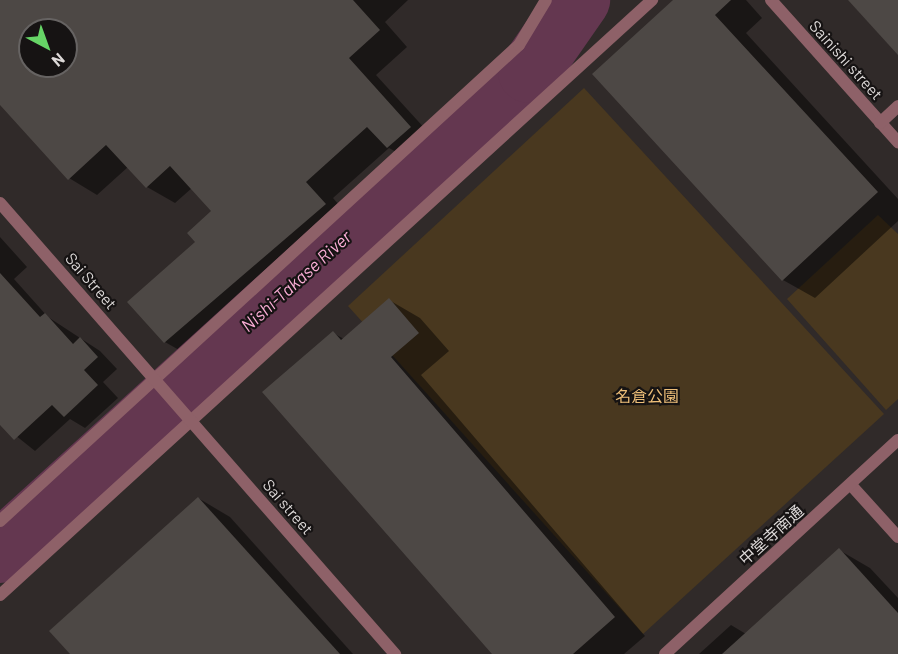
<!DOCTYPE html>
<meta charset="utf-8">
<style>
body{margin:0}
#map{position:relative;width:898px;height:654px;overflow:hidden;background:#302a29;font-family:Barlow,"Noto Sans JP",sans-serif}
div>[style]{position:absolute}
.green>*{inset:0;background:#49381f}
.shadow>*{inset:0;background:#0007}
.stream>*{height:10px;margin:-5px;padding:0 5px;transform-origin:5px;border-radius:5px;background:#643750}
.river>*{height:62px;margin:-31px;padding:0 31px;transform-origin:31px;border-radius:31px;background:#643750}
.building>*{inset:0;background:#4d4845}
.service>*{height:12px;margin:-6px;padding:0 6px;transform-origin:6px;border-radius:6px;background:#8e6168}
.minor>*{height:12px;margin:-6px;padding:0 6px;transform-origin:6px;border-radius:6px;background:#8e6168}
.tertiary>*{height:12px;margin:-6px;padding:0 6px;transform-origin:6px;border-radius:6px;background:#8e6168}
span{translate:-50% -50%;white-space:nowrap;text-align:center;line-height:1.15;-webkit-text-stroke:4.5px #161313;paint-order:stroke}
.street-label{font-size:16px;color:#dedad9}
.park-label{font-size:16px;color:#eebf79}
.water-label{font-size:18px;color:#f8acd4;font-style:italic}
.north{position:absolute;left:18px;top:18px;width:60px;height:60px;box-sizing:border-box;background:#161313;border:2px solid #666362;border-radius:50%;rotate:139deg;font-size:16px;font-weight:700;line-height:24px;text-align:center;color:#dedad9}
.north::after{content:'';display:block;margin:auto;width:21px;height:27px;background:#66d466;clip-path:polygon(50% 0,100% 100%,50% 72%,0 100%)}
</style>
<div id="map">
<div class="green">
<div style="clip-path:polygon(584px 88px,884px 414px,643px 634px,348px 306px)"></div>
<div style="clip-path:polygon(878px 215px,898px 234px,898px 399px,886px 410px,787px 299px)"></div>
</div>
<div class="shadow">
<div style="clip-path:polygon(evenodd,0 0,408px 0,385px 22px,407px 47px,376px 75px,438px 143px,416px 163px,389px 148px,333px 198px,353px 221px,193px 358px,165px 342px,197px 242px,213px 211px,192px 188px,175px 203px,147px 187px,128px 167px,97px 195px,69px 178px,0 103px,0 0,30px 30px,66px 30px,66px 66px,30px 66px,30px 30px)"></div>
<div style="clip-path:polygon(675px 0,746px 0,762px 18px,746px 33px,898px 199px,898px 221px,815px 298px,783px 280px)"></div>
<div style="clip-path:polygon(0 237px,27px 267px,14px 279px,48px 317px,100px 351px,117px 369px,103px 382px,118px 398px,85px 428px,70px 419px,35px 451px,0 423px)"></div>
<div style="clip-path:polygon(389px 300px,420px 318px,449px 351px,421px 375px,645px 636px,624px 654px,494px 654px,333px 333px,344px 339px)"></div>
<div style="clip-path:polygon(198px 498px,230px 517px,353px 654px,72px 654px)"></div>
<div style="clip-path:polygon(839px 550px,870px 568px,898px 598px,898px 654px,699px 654px,731px 625px,746px 634px)"></div>
</div>
<div class="stream">
<div style="left:441px;top:175px;width:34px;rotate:-76deg"></div>
<div style="left:100px;top:485px;width:35px;rotate:-77deg"></div>
</div>
<div class="river">
<div style="left:0;top:552px;width:714px;rotate:-42.22deg"></div>
<div style="left:529px;top:72px;width:88px;rotate:-55.2deg"></div>
</div>
<div class="building">
<div style="clip-path:polygon(evenodd,0 0,353px 0,380px 30px,349px 58px,411px 127px,387px 148px,367px 127px,306px 182px,326px 204px,164px 343px,127px 302px,195px 242px,187px 233px,211px 211px,170px 166px,146px 188px,106px 145px,68px 180px,0 105px,0 0,30px 30px,66px 30px,66px 66px,30px 66px,30px 30px)"></div>
<div style="clip-path:polygon(673px 0,731px 0,715px 15px,878px 192px,782px 281px,592px 74px)"></div>
<div style="clip-path:polygon(848px 0,898px 0,898px 55px)"></div>
<div style="clip-path:polygon(0 273px,40px 317px,45px 313px,73px 344px,80px 337px,98px 357px,84px 370px,98px 385px,64px 417px,52px 405px,14px 440px,0 425px)"></div>
<div style="clip-path:polygon(389px 298px,419px 333px,391px 357px,615px 617px,573px 654px,492px 654px,262px 392px,333px 331px,341px 340px)"></div>
<div style="clip-path:polygon(198px 497px,340px 654px,70px 654px,49px 631px)"></div>
<div style="clip-path:polygon(839px 548px,898px 613px,898px 654px,722px 654px)"></div>
</div>
<div class="service">
<div style="left:851px;top:485px;width:70px;rotate:47.9deg"></div>
</div>
<div class="minor">
<div style="left:771px;top:0;width:191px;rotate:48.2deg"></div>
<div style="left:880px;top:123px;width:25px;rotate:-43deg"></div>
<div style="left:0;top:521px;width:704px;rotate:-42.53deg"></div>
<div style="left:519px;top:45px;width:52px;rotate:-59deg"></div>
<div style="left:0;top:595px;width:883px;rotate:-42.38deg"></div>
<div style="left:665px;top:654px;width:316px;rotate:-42.6deg"></div>
</div>
<div class="tertiary">
<div style="left:0;top:203px;width:600px;rotate:48.79deg"></div>
</div>
<div class="street-label">
<span style="left:846px;top:60px;rotate:48deg">Sainishi street</span>
<span style="left:91px;top:281px;rotate:49deg">Sai Street</span>
<span style="left:288px;top:507px;rotate:49deg">Sai street</span>
<span style="left:771px;top:535px;rotate:-42deg">中堂寺南通</span>
</div>
<div class="park-label">
<span style="left:647px;top:396px">名倉公園</span>
</div>
<div class="water-label">
<span style="left:296px;top:281px;rotate:-42deg">Nishi-Takase River</span>
</div>
<div class="north">N</div>
</div>
